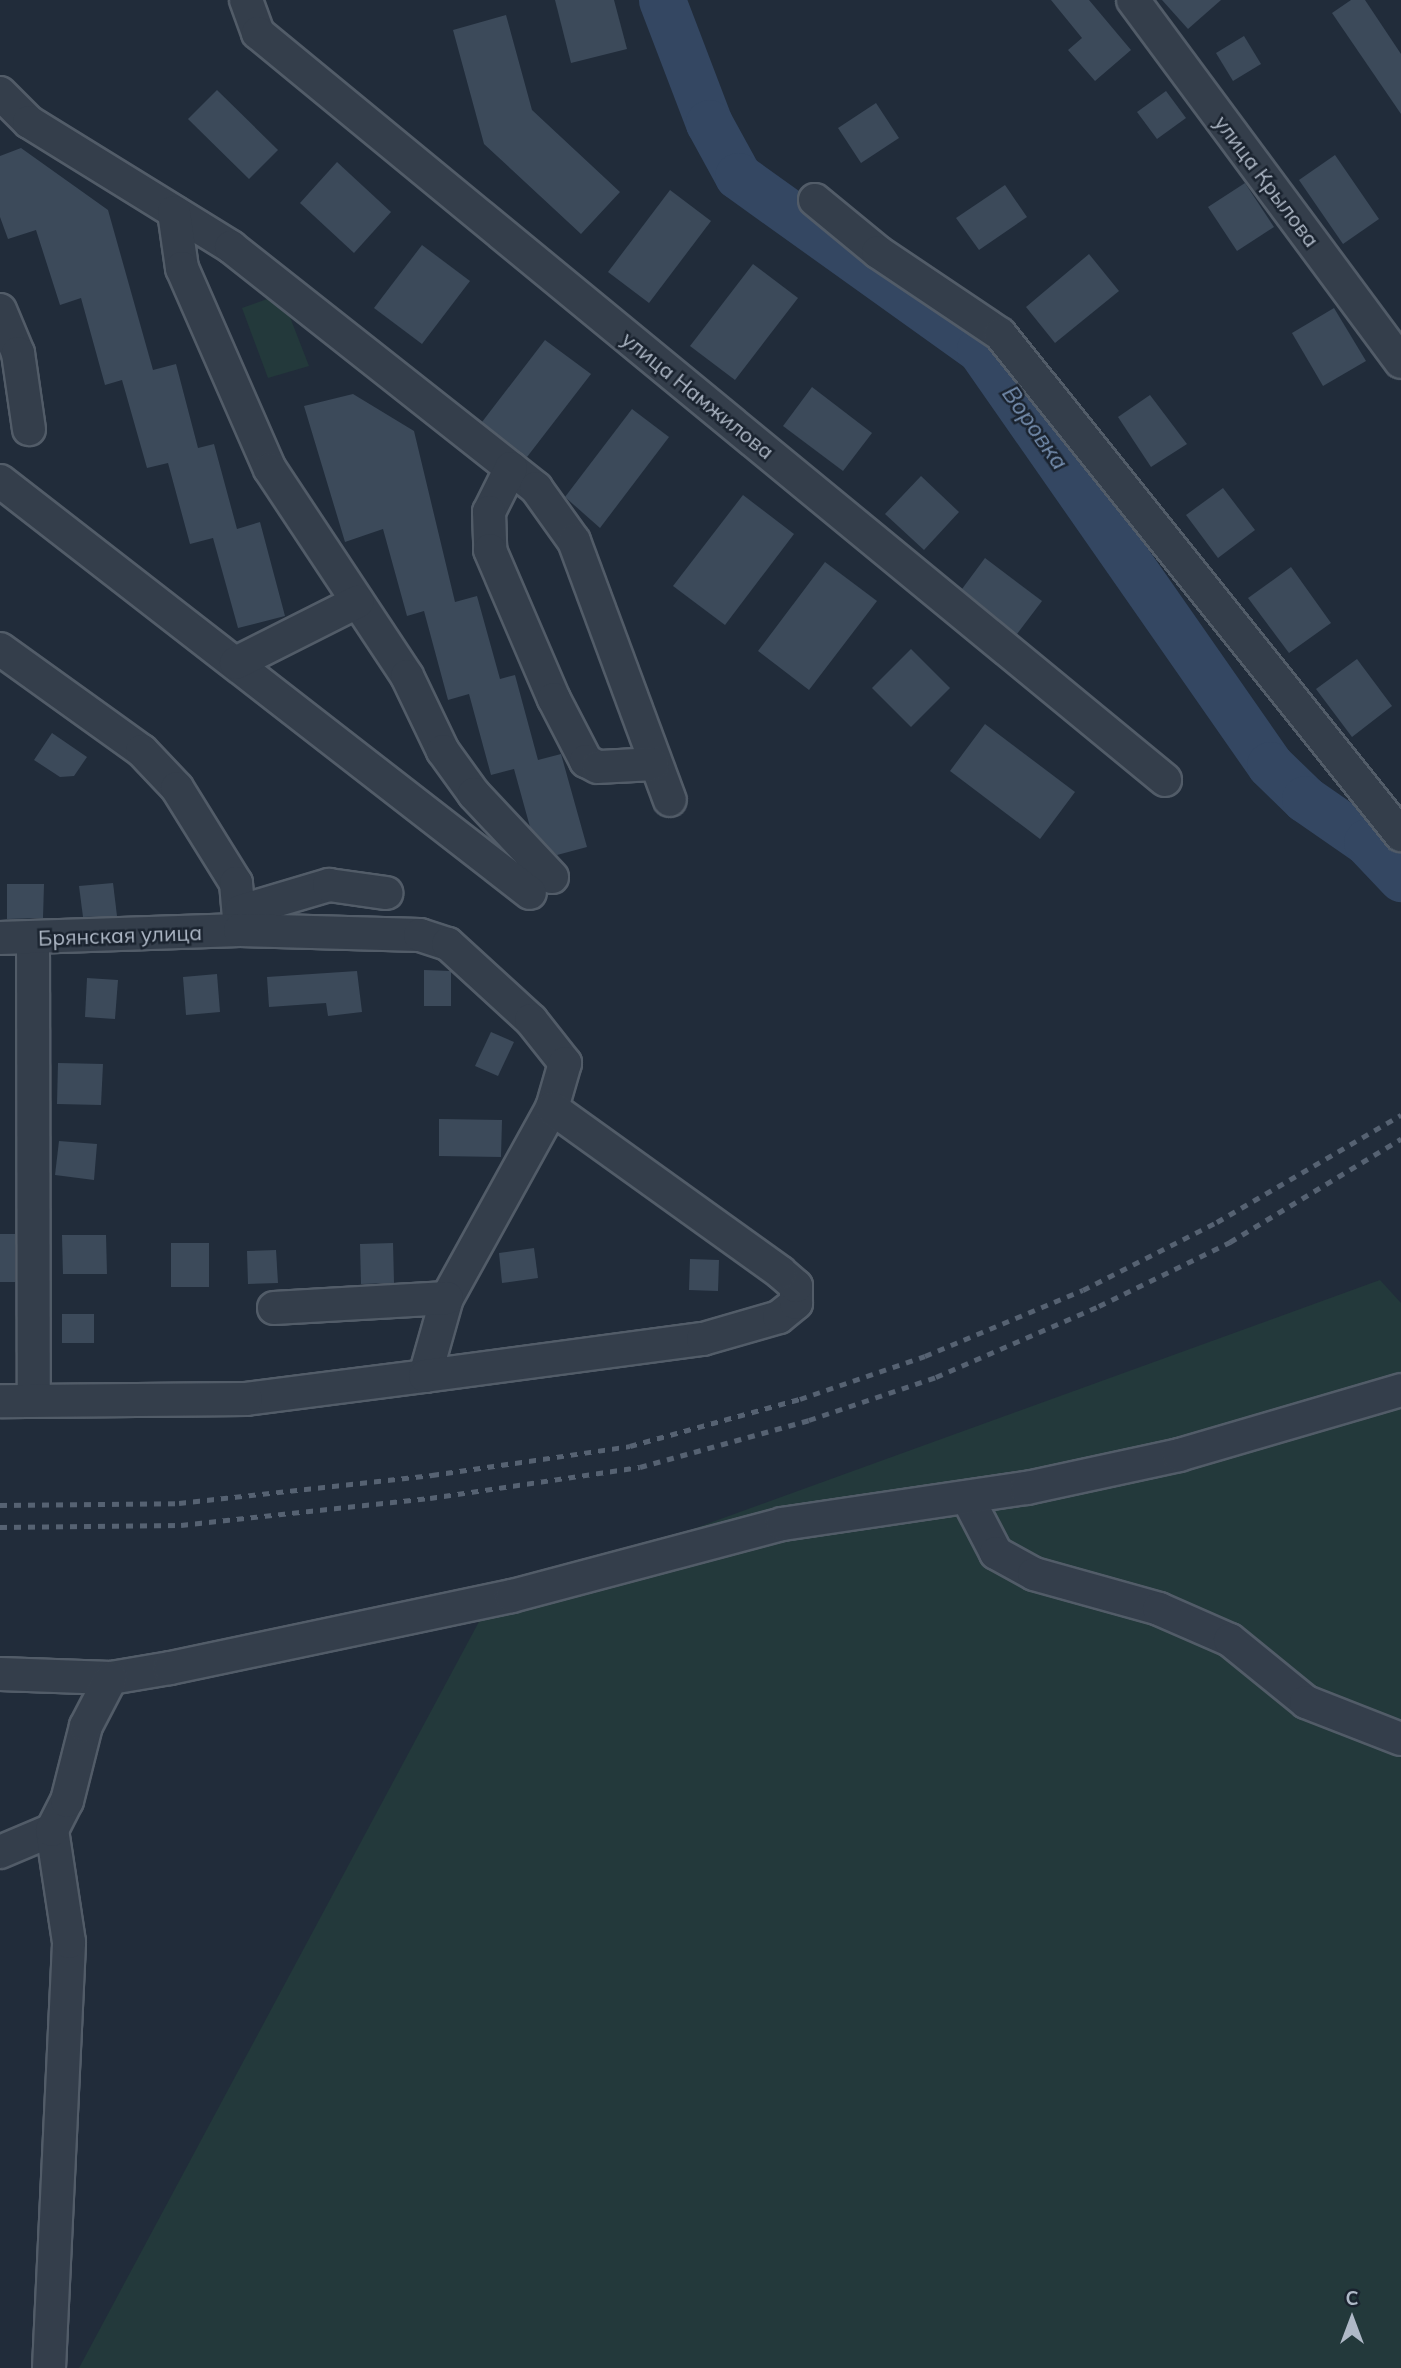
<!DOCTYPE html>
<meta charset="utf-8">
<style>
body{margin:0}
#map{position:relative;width:1401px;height:2368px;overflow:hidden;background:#212c3a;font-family:Mulish,sans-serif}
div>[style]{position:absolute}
.green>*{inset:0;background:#23393b}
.river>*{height:47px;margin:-23.5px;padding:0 23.5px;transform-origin:23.5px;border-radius:23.5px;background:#344762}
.building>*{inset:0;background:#3c4a5a}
.roads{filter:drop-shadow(2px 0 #525c68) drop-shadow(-2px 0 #525c68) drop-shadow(0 2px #525c68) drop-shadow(0 -2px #525c68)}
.minor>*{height:32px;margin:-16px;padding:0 16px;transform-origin:16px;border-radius:16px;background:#343e4b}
.rail>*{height:5px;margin-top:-2.5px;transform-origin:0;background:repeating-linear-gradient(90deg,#566272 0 7px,transparent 0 14px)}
span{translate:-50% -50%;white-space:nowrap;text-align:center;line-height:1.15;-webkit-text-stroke:5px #1a232f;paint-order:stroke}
.street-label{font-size:21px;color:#afb9c7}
.water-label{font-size:23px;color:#768fb0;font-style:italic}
.north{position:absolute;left:1317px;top:2284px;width:70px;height:70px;-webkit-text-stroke:5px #1a232f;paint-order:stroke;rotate:0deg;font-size:19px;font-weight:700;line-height:28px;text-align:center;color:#afb9c7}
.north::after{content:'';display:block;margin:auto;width:24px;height:32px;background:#afb9c7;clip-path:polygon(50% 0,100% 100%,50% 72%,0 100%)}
</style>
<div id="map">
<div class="green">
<div style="clip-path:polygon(281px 294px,309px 366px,268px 378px,242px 308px)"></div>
<div style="clip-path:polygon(1380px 1280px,1401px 1303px,1401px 2368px,79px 2368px,489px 1603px)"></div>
</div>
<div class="river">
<div style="left:662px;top:0;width:132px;rotate:69.1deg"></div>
<div style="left:709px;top:123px;width:60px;rotate:61.3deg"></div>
<div style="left:738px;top:176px;width:297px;rotate:35.6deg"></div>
<div style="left:980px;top:349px;width:507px;rotate:55.12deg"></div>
<div style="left:1270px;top:765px;width:49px;rotate:44.2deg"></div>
<div style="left:1305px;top:799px;width:75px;rotate:34.7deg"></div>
<div style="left:1367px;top:842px;width:50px;rotate:46.6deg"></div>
</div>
<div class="building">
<div style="clip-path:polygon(555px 0,614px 0,627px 49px,571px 63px)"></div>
<div style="clip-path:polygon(1051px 0,1089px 0,1131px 50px,1095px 81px,1068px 50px,1082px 38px)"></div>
<div style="clip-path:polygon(1162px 0,1221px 0,1188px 29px)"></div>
<div style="clip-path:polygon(1351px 0,1365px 0,1401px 54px,1401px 114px,1332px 13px)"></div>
<div style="clip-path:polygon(506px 15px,532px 110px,620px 192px,581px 234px,484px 144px,453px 30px)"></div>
<div style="clip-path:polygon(1244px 36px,1261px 64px,1233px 81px,1216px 53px)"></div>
<div style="clip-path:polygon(217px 90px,278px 150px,249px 179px,188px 119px)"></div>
<div style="clip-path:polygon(1166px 91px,1186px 118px,1157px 139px,1137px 112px)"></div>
<div style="clip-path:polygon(876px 103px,899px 138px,861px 163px,838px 128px)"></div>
<div style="clip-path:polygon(21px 148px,108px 210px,153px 370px,176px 364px,198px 448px,214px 444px,237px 529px,260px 522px,285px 616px,238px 628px,213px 538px,190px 544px,168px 463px,147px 468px,122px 380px,105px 385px,81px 298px,60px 305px,36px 230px,8px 239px,0 217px,0 156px)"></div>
<div style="clip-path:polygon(1335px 155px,1379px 219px,1343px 244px,1299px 180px)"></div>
<div style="clip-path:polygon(337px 162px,391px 212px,354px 253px,300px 203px)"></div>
<div style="clip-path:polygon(1245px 183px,1274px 227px,1237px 251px,1208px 207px)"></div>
<div style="clip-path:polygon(1005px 185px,1027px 217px,979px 250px,956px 218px)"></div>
<div style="clip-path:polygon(670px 190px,711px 221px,649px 303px,608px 272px)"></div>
<div style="clip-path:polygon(422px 245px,470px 281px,422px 344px,374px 308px)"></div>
<div style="clip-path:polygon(1089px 254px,1119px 291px,1055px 343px,1026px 307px)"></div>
<div style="clip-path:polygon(753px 264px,798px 298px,735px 380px,690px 346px)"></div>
<div style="clip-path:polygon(1334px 308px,1366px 361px,1323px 386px,1292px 333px)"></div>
<div style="clip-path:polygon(545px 340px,591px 374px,527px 457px,482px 422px)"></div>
<div style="clip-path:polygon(812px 387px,872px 433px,843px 471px,783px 426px)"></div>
<div style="clip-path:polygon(353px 394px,414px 431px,455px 602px,477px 596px,500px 679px,515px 675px,538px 760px,561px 754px,587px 847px,557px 855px,530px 827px,514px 769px,491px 775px,469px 694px,448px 700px,424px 611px,407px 616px,383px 529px,345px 542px,304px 406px)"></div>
<div style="clip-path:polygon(1150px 395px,1187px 444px,1151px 467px,1118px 417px)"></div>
<div style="clip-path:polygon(632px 409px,669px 437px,600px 528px,565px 497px)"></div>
<div style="clip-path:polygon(921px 476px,959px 512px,924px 550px,885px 514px)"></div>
<div style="clip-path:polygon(1223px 488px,1255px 530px,1218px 558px,1186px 515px)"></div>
<div style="clip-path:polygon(743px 495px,794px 534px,725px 625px,673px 586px)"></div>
<div style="clip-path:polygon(985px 558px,1042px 601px,1017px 634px,962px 589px)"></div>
<div style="clip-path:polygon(825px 562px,877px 601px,809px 690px,758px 651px)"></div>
<div style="clip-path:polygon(1291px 567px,1331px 623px,1289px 653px,1248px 598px)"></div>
<div style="clip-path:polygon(911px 649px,950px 688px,911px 727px,872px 688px)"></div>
<div style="clip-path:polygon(1357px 659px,1392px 706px,1352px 737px,1316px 689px)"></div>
<div style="clip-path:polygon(985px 724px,1075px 792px,1040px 839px,950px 771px)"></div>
<div style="clip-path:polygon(52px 733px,87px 757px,74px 776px,60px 777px,34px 760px)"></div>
<div style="clip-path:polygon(113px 883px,117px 916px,83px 917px,79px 886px)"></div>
<div style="clip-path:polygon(7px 884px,44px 884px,43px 918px,7px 919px)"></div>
<div style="clip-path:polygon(424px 970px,451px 971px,451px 1006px,424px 1006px)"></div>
<div style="clip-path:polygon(357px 971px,362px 1012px,328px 1016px,326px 1003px,269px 1007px,267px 977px)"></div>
<div style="clip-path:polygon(217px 974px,220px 1012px,186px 1015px,183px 977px)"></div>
<div style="clip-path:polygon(87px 978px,118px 980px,115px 1019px,85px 1017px)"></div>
<div style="clip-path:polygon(491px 1032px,514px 1042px,498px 1076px,475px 1066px)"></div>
<div style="clip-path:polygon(58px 1063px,103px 1064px,101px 1105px,57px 1104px)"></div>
<div style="clip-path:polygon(439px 1119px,502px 1120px,501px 1157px,439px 1156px)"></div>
<div style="clip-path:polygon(59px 1141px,97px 1144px,94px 1180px,55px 1175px)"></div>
<div style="clip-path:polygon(0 1234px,15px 1234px,15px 1282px,0 1282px)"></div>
<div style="clip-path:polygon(62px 1235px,106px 1235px,107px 1274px,63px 1274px)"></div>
<div style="clip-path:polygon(171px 1243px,209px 1243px,209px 1287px,171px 1287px)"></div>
<div style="clip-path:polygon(393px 1243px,394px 1283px,361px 1284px,360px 1244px)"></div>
<div style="clip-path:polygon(534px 1248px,538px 1278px,502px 1283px,499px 1253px)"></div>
<div style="clip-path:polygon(276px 1250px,278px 1283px,248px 1284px,247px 1251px)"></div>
<div style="clip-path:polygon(690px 1259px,719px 1260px,718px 1291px,689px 1290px)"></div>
<div style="clip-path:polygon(62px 1314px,94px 1314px,94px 1343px,62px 1343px)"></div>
</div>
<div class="roads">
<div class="minor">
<div style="left:246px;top:0;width:35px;rotate:70deg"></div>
<div style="left:258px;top:33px;width:1175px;rotate:39.47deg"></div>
<div style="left:1133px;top:0;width:450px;rotate:53.5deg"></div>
<div style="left:0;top:93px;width:41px;rotate:45deg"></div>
<div style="left:29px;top:122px;width:238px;rotate:31.7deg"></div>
<div style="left:231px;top:247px;width:389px;rotate:38.3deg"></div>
<div style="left:536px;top:488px;width:65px;rotate:54.4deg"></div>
<div style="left:574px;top:541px;width:276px;rotate:69.7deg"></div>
<div style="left:815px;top:200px;width:82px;rotate:39.5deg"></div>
<div style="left:878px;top:252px;width:147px;rotate:33.9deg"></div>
<div style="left:1000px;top:334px;width:642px;rotate:51.33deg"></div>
<div style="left:174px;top:212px;width:57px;rotate:81.9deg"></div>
<div style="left:182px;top:268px;width:219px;rotate:66.4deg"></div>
<div style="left:270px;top:469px;width:248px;rotate:56.5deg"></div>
<div style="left:407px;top:676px;width:83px;rotate:64.4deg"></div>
<div style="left:443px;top:751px;width:53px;rotate:54.2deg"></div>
<div style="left:474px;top:794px;width:114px;rotate:46.8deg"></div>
<div style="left:0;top:310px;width:47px;rotate:67.3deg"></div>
<div style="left:18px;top:353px;width:77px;rotate:81.8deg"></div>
<div style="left:511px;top:468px;width:49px;rotate:116.6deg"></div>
<div style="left:489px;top:512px;width:38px;rotate:88deg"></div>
<div style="left:490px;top:550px;width:162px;rotate:66.8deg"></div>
<div style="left:554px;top:699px;width:70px;rotate:62.7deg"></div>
<div style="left:586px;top:761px;width:13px;rotate:27deg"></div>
<div style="left:598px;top:767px;width:55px;rotate:-3.1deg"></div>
<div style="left:0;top:481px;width:671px;rotate:37.86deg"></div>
<div style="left:0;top:649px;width:175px;rotate:35.7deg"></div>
<div style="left:142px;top:751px;width:51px;rotate:46.6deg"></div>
<div style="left:177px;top:788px;width:112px;rotate:58.2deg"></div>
<div style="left:236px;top:883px;width:47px;rotate:85.1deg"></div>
<div style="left:236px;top:663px;width:136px;rotate:-26.8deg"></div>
<div style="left:241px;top:911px;width:92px;rotate:-16.5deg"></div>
<div style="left:329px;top:885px;width:58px;rotate:8deg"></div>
<div style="left:33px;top:937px;width:461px;rotate:89.9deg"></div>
<div style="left:0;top:938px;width:240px;rotate:-1.9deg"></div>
<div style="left:240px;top:930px;width:180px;rotate:1.6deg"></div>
<div style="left:420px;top:935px;width:29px;rotate:18deg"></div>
<div style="left:448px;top:944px;width:113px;rotate:42.5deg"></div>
<div style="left:531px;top:1020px;width:55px;rotate:51.7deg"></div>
<div style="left:565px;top:1063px;width:47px;rotate:106.1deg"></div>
<div style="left:552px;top:1108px;width:217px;rotate:118.9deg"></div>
<div style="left:447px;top:1298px;width:81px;rotate:105.8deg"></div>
<div style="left:425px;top:1376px;width:180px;rotate:172.7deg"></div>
<div style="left:246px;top:1399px;width:246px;rotate:179.5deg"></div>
<div style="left:274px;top:1308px;width:173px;rotate:-3.3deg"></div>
<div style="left:425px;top:1376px;width:280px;rotate:-7.6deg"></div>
<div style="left:703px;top:1339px;width:79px;rotate:-16.1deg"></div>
<div style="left:779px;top:1317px;width:22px;rotate:-39deg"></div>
<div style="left:796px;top:1303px;width:17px;rotate:-90deg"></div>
<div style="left:796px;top:1286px;width:21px;rotate:-139deg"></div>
<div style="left:780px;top:1272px;width:281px;rotate:-144.3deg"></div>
<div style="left:967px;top:1497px;width:63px;rotate:62.6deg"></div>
<div style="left:996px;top:1553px;width:43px;rotate:28.9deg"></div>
<div style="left:1034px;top:1574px;width:130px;rotate:15.6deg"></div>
<div style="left:1159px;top:1609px;width:77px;rotate:23.6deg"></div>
<div style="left:1230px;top:1640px;width:98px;rotate:39.2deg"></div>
<div style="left:1306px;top:1702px;width:102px;rotate:21.3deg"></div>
<div style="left:0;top:1674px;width:111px;rotate:2.1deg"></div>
<div style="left:111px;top:1678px;width:60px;rotate:-9.6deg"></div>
<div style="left:170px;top:1668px;width:349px;rotate:-11.9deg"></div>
<div style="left:512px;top:1596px;width:279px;rotate:-14.9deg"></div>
<div style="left:782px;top:1524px;width:248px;rotate:-8.4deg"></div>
<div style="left:1027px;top:1488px;width:156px;rotate:-12.2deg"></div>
<div style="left:1179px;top:1455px;width:231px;rotate:-16.3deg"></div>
<div style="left:0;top:1852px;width:56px;rotate:-22.9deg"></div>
<div style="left:49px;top:2368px;width:426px;rotate:-87.3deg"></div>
<div style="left:69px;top:1942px;width:113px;rotate:-98.6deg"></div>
<div style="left:52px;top:1830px;width:33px;rotate:-63deg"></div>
<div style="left:67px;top:1801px;width:77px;rotate:-75.8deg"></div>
<div style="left:86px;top:1726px;width:54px;rotate:-62.5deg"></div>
</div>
</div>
<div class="rail">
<div style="left:0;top:1505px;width:179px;rotate:-0.6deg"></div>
<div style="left:179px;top:1503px;width:255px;rotate:-6.3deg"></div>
<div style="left:432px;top:1475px;width:200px;rotate:-8.3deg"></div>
<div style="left:630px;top:1446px;width:176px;rotate:-15.5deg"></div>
<div style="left:800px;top:1399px;width:132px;rotate:-19deg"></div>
<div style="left:925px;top:1356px;width:171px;rotate:-22.7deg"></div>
<div style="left:1083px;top:1290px;width:150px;rotate:-26.9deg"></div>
<div style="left:1217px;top:1222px;width:213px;rotate:-30.2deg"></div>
<div style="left:0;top:1527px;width:181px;rotate:-0.6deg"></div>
<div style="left:181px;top:1525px;width:250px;rotate:-6.2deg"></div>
<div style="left:430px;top:1498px;width:212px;rotate:-8.4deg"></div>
<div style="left:640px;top:1467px;width:175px;rotate:-15.5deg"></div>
<div style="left:809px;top:1420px;width:134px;rotate:-18.7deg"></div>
<div style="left:936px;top:1377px;width:178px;rotate:-23.5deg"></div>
<div style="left:1099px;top:1306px;width:146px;rotate:-26deg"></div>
<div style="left:1230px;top:1242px;width:200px;rotate:-31.1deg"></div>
</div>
<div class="street-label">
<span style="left:1267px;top:181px;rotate:53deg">улица Крылова</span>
<span style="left:698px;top:395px;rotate:39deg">улица Намжилова</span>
<span style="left:120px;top:935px;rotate:-2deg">Брянская улица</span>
</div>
<div class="water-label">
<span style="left:1035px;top:428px;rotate:55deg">Воровка</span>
</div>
<div class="north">С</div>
</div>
